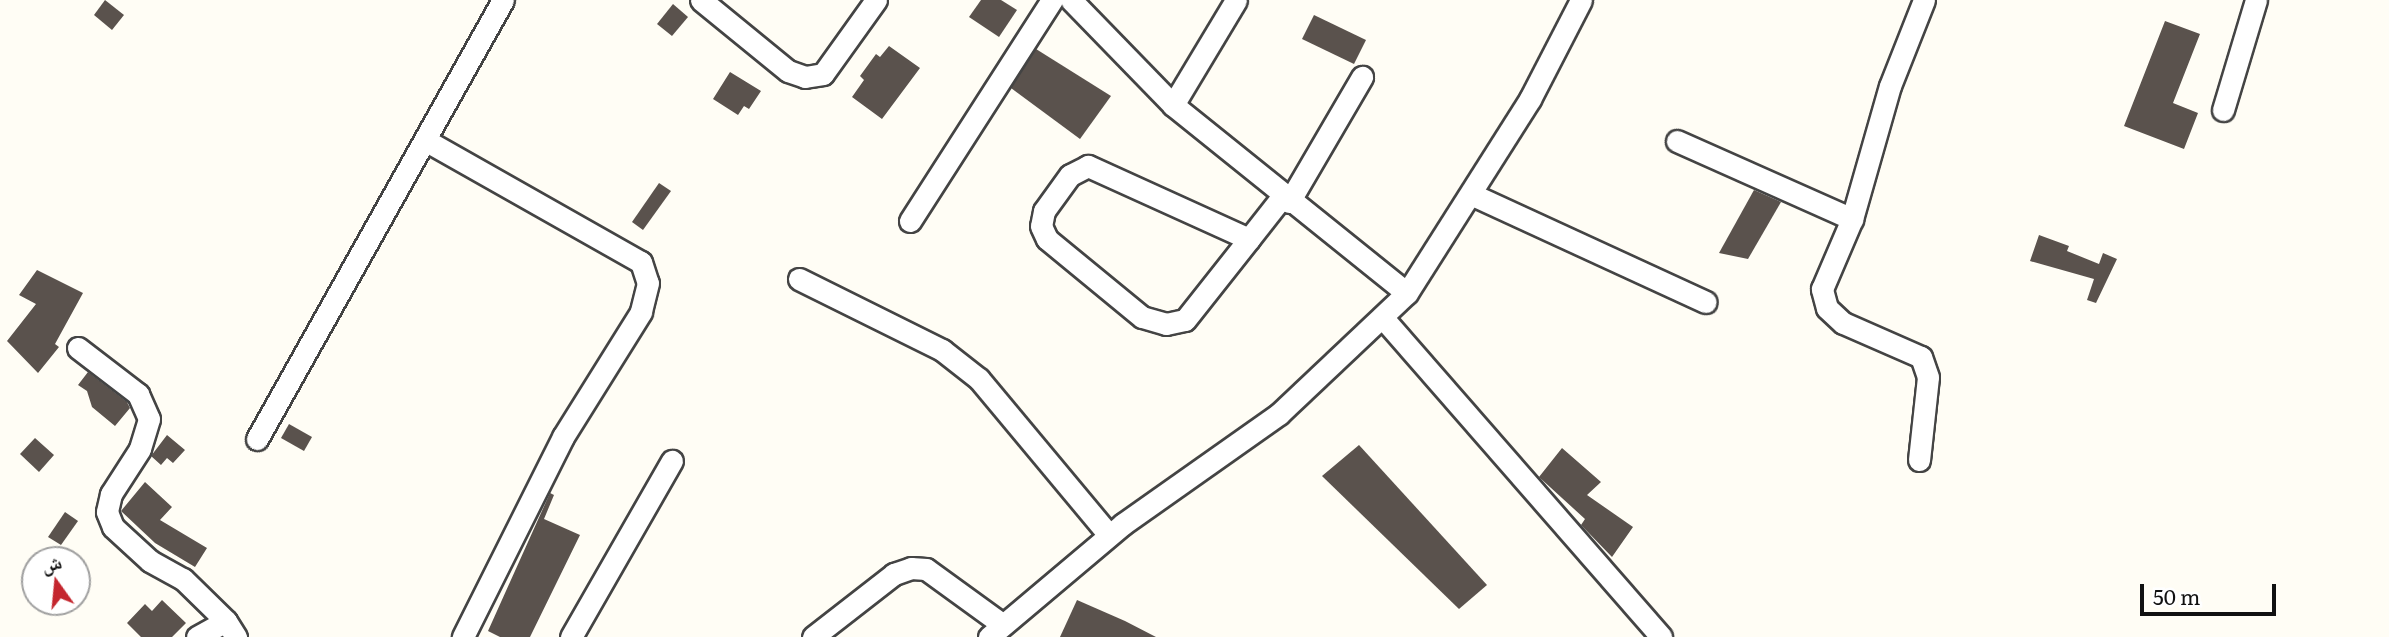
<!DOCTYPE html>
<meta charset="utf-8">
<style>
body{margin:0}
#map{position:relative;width:2389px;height:637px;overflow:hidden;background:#fffdf5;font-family:Literata,"Noto Naskh Arabic",serif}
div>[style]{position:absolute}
.building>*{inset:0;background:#5a524d}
.roads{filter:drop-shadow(2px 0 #444) drop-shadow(-2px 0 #444) drop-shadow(0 2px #444) drop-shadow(0 -2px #444)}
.minor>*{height:21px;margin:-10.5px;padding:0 10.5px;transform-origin:10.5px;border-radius:10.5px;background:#fff}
span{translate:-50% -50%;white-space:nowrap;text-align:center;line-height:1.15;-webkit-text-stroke:7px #fff;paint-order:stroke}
.north{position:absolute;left:21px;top:546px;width:70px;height:70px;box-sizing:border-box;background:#fff;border:2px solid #a0a0a0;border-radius:50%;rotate:345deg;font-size:19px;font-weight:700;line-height:28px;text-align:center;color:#111}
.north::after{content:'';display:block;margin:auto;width:24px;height:32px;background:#c4262e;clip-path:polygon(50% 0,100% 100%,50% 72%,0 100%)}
.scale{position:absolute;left:2140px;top:584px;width:136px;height:32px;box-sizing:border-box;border:4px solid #111;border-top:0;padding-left:9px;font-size:21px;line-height:24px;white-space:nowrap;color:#111;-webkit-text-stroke:5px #fff;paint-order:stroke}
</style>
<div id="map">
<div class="building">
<div style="clip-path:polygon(105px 0,124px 15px,112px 30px,94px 15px)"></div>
<div style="clip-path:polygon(981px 0,1001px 0,1017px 10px,999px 37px,969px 17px)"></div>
<div style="clip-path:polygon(673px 4px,688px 17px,672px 36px,657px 24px)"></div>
<div style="clip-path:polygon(1314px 15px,1366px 40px,1354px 64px,1302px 39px)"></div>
<div style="clip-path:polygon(2165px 21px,2200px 34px,2173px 103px,2198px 113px,2184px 149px,2124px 126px)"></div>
<div style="clip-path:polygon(889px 46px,920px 68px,882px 119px,852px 97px,864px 80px,860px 76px,876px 54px,880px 57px)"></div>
<div style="clip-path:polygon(1036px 49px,1111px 96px,1080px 139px,1011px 88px)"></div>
<div style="clip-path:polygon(730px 72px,761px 91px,749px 109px,744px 106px,738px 115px,713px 99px)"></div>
<div style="clip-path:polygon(659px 183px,671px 191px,643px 230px,632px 222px)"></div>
<div style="clip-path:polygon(1754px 190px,1781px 202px,1748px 259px,1719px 253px)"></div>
<div style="clip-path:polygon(2039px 235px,2069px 246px,2067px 251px,2099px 264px,2103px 253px,2117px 259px,2096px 303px,2087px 300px,2094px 279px,2030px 261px)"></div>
<div style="clip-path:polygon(37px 270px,83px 293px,55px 344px,59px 347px,38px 373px,7px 341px,36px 304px,19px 295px)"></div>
<div style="clip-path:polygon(88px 372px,127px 402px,130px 408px,115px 426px,92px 407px,87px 391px,78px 385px)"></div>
<div style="clip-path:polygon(289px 424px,312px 437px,304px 451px,281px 438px)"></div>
<div style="clip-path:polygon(167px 435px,185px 450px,173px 463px,167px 458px,161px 465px,151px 456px)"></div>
<div style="clip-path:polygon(35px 438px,54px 455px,39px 472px,20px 454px)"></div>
<div style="clip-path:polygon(1359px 445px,1487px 585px,1459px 609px,1322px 476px)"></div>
<div style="clip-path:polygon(1562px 448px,1601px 482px,1587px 495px,1633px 527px,1612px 557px,1581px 525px,1585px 519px,1539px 477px)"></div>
<div style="clip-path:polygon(145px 482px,172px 507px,160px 520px,207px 548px,195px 567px,155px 543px,121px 511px)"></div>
<div style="clip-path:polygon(550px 493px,554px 495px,544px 519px,580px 535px,530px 637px,500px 637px,488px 631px)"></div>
<div style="clip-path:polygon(65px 512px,78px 521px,61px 545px,48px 537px)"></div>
<div style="clip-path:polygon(162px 600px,186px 623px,172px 637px,141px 637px,127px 623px,145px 604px,152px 611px)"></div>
<div style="clip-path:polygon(1077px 600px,1125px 621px,1156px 637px,1060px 637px)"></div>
</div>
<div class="roads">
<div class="minor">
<div style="left:701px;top:0;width:112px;rotate:39.2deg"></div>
<div style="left:788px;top:71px;width:18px;rotate:19deg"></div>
<div style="left:805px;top:77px;width:18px;rotate:-9deg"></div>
<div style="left:823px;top:74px;width:91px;rotate:-54.4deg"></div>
<div style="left:1071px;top:0;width:146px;rotate:45.8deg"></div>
<div style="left:1173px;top:105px;width:300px;rotate:38.8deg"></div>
<div style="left:1173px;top:105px;width:122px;rotate:-59deg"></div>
<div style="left:2223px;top:110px;width:115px;rotate:-73.3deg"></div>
<div style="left:425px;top:140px;width:248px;rotate:29.5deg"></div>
<div style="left:641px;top:262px;width:22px;rotate:72deg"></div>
<div style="left:648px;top:283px;width:30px;rotate:104deg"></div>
<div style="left:641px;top:312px;width:147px;rotate:122deg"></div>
<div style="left:563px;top:437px;width:224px;rotate:116.6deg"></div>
<div style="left:1677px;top:141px;width:192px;rotate:24deg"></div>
<div style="left:1473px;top:195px;width:256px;rotate:24.7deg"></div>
<div style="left:1289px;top:202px;width:145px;rotate:-59.7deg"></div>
<div style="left:910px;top:221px;width:263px;rotate:-57.3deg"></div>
<div style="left:1249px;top:239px;width:177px;rotate:-155.6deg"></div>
<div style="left:1088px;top:166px;width:20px;rotate:153deg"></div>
<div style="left:1070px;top:175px;width:44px;rotate:125.8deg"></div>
<div style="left:1044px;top:211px;width:15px;rotate:101deg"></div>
<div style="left:1041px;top:226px;width:14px;rotate:65deg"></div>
<div style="left:1047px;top:239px;width:123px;rotate:39.4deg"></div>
<div style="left:1142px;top:317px;width:25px;rotate:16deg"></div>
<div style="left:1166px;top:324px;width:19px;rotate:-12deg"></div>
<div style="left:1185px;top:320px;width:103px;rotate:-51.7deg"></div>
<div style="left:1249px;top:239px;width:53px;rotate:-51.8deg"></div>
<div style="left:799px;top:279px;width:160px;rotate:26.4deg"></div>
<div style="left:942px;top:350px;width:47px;rotate:38.1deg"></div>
<div style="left:979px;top:379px;width:203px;rotate:50.2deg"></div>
<div style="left:1383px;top:318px;width:423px;rotate:48.9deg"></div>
<div style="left:78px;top:348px;width:76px;rotate:37.5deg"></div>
<div style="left:138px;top:394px;width:27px;rotate:66deg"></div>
<div style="left:149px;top:419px;width:31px;rotate:107deg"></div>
<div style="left:140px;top:449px;width:54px;rotate:122.8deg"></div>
<div style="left:111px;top:494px;width:18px;rotate:103deg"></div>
<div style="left:107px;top:512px;width:16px;rotate:68deg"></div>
<div style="left:113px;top:527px;width:50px;rotate:42.6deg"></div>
<div style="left:150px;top:561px;width:38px;rotate:29deg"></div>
<div style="left:183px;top:579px;width:60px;rotate:44.3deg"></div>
<div style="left:257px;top:439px;width:503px;rotate:-60.74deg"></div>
<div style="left:1919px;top:460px;width:83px;rotate:-83.8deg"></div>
<div style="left:1928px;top:377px;width:21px;rotate:-109deg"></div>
<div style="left:1921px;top:357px;width:85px;rotate:-156.4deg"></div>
<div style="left:1843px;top:323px;width:22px;rotate:-137deg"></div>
<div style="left:1827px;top:308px;width:20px;rotate:-105deg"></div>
<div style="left:1822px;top:289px;width:76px;rotate:-66.8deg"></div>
<div style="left:1852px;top:219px;width:138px;rotate:-74.1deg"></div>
<div style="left:1890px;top:86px;width:92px;rotate:-68.4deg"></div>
<div style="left:197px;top:637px;width:33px;rotate:-29deg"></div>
<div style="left:226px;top:621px;width:19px;rotate:58deg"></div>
<div style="left:571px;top:637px;width:203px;rotate:-60.2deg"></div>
<div style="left:813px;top:637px;width:103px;rotate:-37.9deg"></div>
<div style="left:894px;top:574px;width:18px;rotate:-19deg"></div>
<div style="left:911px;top:568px;width:15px;rotate:4deg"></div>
<div style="left:926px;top:569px;width:95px;rotate:36deg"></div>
<div style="left:989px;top:637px;width:175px;rotate:-40.1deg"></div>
<div style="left:1123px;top:524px;width:191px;rotate:-35.2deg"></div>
<div style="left:1279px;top:414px;width:176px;rotate:-43.4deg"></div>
<div style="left:1407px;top:293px;width:230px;rotate:-57.6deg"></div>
<div style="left:1530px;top:99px;width:111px;rotate:-62.7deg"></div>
</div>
</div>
<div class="north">ش</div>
<div class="scale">50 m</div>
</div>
